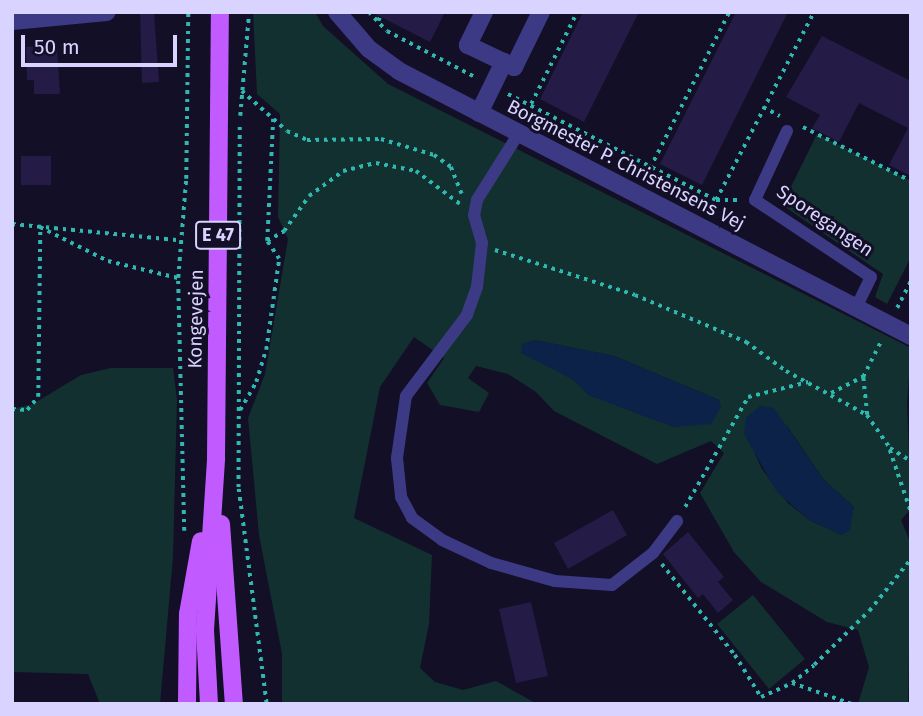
<!DOCTYPE html>
<style>
body{margin:0}
#map{position:relative;width:923px;height:716px;overflow:hidden;background:#130f26;font-family:"Fira Sans",sans-serif}
div>[style]{position:absolute}
.green>*{inset:0;background:#12302f}
.water>*{inset:0;background:#0c2248}
.building>*{inset:0;background:#241b47}
.path>*{height:3.5px;margin-top:-1.75px;transform-origin:0;background:repeating-linear-gradient(90deg,#2fb8b0 0 3.5px,transparent 0 8.5px)}
.service>*{height:12px;margin:-6px;padding:0 6px;transform-origin:6px;border-radius:6px;background:#3d3a85}
.minor>*{height:18px;margin:-9px;padding:0 9px;transform-origin:9px;border-radius:9px;background:#3d3a85}
.primary>*{height:18px;margin:-9px;padding:0 9px;transform-origin:9px;border-radius:9px;background:#c25bff}
span{translate:-50% -50%;white-space:nowrap;text-align:center;line-height:1.15;-webkit-text-stroke:6px #130f26;paint-order:stroke}
.shield-label span{padding:2px 5px;background:#130f26;border:2px solid;border-radius:5px;-webkit-text-stroke-width:0}
.shield-label{font-size:18px;color:#d9d4ff;font-weight:700}
.street-label{font-size:19px;color:#d9d4ff}
.frame{position:absolute;inset:0;border:14px solid #d9d4ff;pointer-events:none}
.scale{position:absolute;left:21px;top:35px;width:156px;height:32px;box-sizing:border-box;border:4px solid #d9d4ff;border-top:0;padding-left:9px;font-size:21px;line-height:24px;white-space:nowrap;color:#d9d4ff;-webkit-text-stroke:5px #130f26;paint-order:stroke}
</style>
<div id="map">
<div class="green">
<div style="clip-path:polygon(evenodd,253px 12px,315px 12px,323px 26px,388px 84px,911px 348px,907px 403px,911px 509px,901px 520px,911px 544px,908px 704px,858px 704px,869px 667px,858px 630px,827px 622px,761px 582px,734px 552px,700px 493px,724px 453px,711px 441px,657px 464px,554px 411px,536px 392px,508px 374px,476px 366px,468px 378px,489px 393px,479px 412px,440px 405px,427px 383px,444px 358px,414px 337px,380px 387px,354px 518px,432px 555px,429px 624px,420px 668px,435px 682px,463px 690px,496px 681px,537px 704px,282px 704px,282px 654px,259px 535px,248px 418px,265px 374px,288px 239px,278px 217px,280px 114px,257px 94px,253px 12px,534px 340px,614px 356px,719px 400px,674px 427px,589px 395px,574px 380px,540px 362px,534px 340px,253px 12px,787px 426px,824px 480px,854px 507px,842px 535px,809px 520px,788px 503px,762px 469px,755px 454px,787px 426px)"></div>
<div style="clip-path:polygon(817px 134px,911px 181px,911px 257px,887px 304px,875px 297px,883px 274px,782px 205px)"></div>
<div style="clip-path:polygon(111px 368px,173px 368px,177px 400px,173px 557px,160px 704px,100px 704px,88px 674px,12px 672px,12px 409px,33px 404px,81px 375px)"></div>
<div style="clip-path:polygon(753px 595px,805px 659px,769px 689px,717px 624px)"></div>
</div>
<div class="water">
<div style="clip-path:polygon(534px 340px,614px 356px,719px 400px,721px 407px,711px 424px,674px 427px,588px 395px,574px 380px,521px 353px,522px 344px)"></div>
<div style="clip-path:polygon(760px 406px,774px 408px,824px 480px,854px 507px,850px 530px,842px 535px,809px 520px,777px 492px,744px 434px,746px 418px)"></div>
</div>
<div class="building">
<div style="clip-path:polygon(140px 12px,154px 12px,159px 82px,142px 83px)"></div>
<div style="clip-path:polygon(371px 12px,445px 12px,430px 42px)"></div>
<div style="clip-path:polygon(583px 12px,639px 12px,584px 122px,540px 99px)"></div>
<div style="clip-path:polygon(736px 12px,788px 12px,702px 185px,660px 164px)"></div>
<div style="clip-path:polygon(822px 36px,911px 81px,911px 176px,889px 165px,908px 128px,859px 103px,839px 142px,812px 128px,820px 115px,786px 97px)"></div>
<div style="clip-path:polygon(57px 45px,60px 94px,34px 94px,34px 80px,27px 80px,26px 47px)"></div>
<div style="clip-path:polygon(21px 156px,51px 156px,51px 185px,21px 185px)"></div>
<div style="clip-path:polygon(613px 510px,627px 535px,568px 569px,554px 543px)"></div>
<div style="clip-path:polygon(688px 532px,724px 577px,718px 582px,733px 600px,718px 613px,703px 594px,698px 598px,663px 554px)"></div>
<div style="clip-path:polygon(531px 602px,548px 676px,516px 683px,499px 609px)"></div>
</div>
<div class="path">
<div style="left:369px;top:12px;width:26px;rotate:47deg"></div>
<div style="left:387px;top:31px;width:102px;rotate:27.6deg"></div>
<div style="left:378px;top:21px;width:10px;rotate:-66deg"></div>
<div style="left:242px;top:91px;width:60px;rotate:41.6deg"></div>
<div style="left:287px;top:131px;width:22px;rotate:24deg"></div>
<div style="left:307px;top:140px;width:74px;rotate:-0.8deg"></div>
<div style="left:381px;top:139px;width:55px;rotate:16.8deg"></div>
<div style="left:434px;top:155px;width:21px;rotate:35deg"></div>
<div style="left:451px;top:167px;width:29px;rotate:68deg"></div>
<div style="left:508px;top:94px;width:233px;rotate:27deg"></div>
<div style="left:716px;top:200px;width:25px"></div>
<div style="left:531px;top:104px;width:103px;rotate:-63.4deg"></div>
<div style="left:763px;top:107px;width:19px;rotate:28deg"></div>
<div style="left:240px;top:116px;width:104px;rotate:-85.1deg"></div>
<div style="left:240px;top:127px;width:362px;rotate:90.2deg"></div>
<div style="left:239px;top:489px;width:217px;rotate:82.6deg"></div>
<div style="left:803px;top:127px;width:121px;rotate:26.6deg"></div>
<div style="left:650px;top:168px;width:175px;rotate:-63.1deg"></div>
<div style="left:716px;top:200px;width:212px;rotate:-62.5deg"></div>
<div style="left:12px;top:224px;width:165px;rotate:5.6deg"></div>
<div style="left:267px;top:241px;width:20px;rotate:-30deg"></div>
<div style="left:284px;top:231px;width:43px;rotate:-54.5deg"></div>
<div style="left:309px;top:196px;width:42px;rotate:-36.3deg"></div>
<div style="left:343px;top:171px;width:34px;rotate:-14deg"></div>
<div style="left:376px;top:163px;width:41px;rotate:11.3deg"></div>
<div style="left:416px;top:171px;width:55px;rotate:36.9deg"></div>
<div style="left:495px;top:250px;width:147px;rotate:17.8deg"></div>
<div style="left:635px;top:295px;width:121px;rotate:22.9deg"></div>
<div style="left:746px;top:342px;width:49px;rotate:35.9deg"></div>
<div style="left:786px;top:371px;width:92px;rotate:28.5deg"></div>
<div style="left:867px;top:415px;width:40px;rotate:55.1deg"></div>
<div style="left:890px;top:448px;width:25px;rotate:32deg"></div>
<div style="left:897px;top:308px;width:31px;rotate:-63deg"></div>
<div style="left:831px;top:393px;width:36px;rotate:-27deg"></div>
<div style="left:12px;top:409px;width:15px;rotate:4deg"></div>
<div style="left:27px;top:410px;width:17px;rotate:-50deg"></div>
<div style="left:38px;top:397px;width:170px;rotate:-89.3deg"></div>
<div style="left:40px;top:227px;width:76px;rotate:26.6deg"></div>
<div style="left:108px;top:261px;width:72px;rotate:13.7deg"></div>
<div style="left:240px;top:410px;width:32px;rotate:-60deg"></div>
<div style="left:256px;top:382px;width:34px;rotate:-73deg"></div>
<div style="left:266px;top:350px;width:92px;rotate:-81.9deg"></div>
<div style="left:279px;top:259px;width:22px;rotate:-124deg"></div>
<div style="left:267px;top:241px;width:122px;rotate:-87.2deg"></div>
<div style="left:867px;top:415px;width:38px;rotate:-96deg"></div>
<div style="left:863px;top:377px;width:40px;rotate:-63.4deg"></div>
<div style="left:890px;top:450px;width:65px;rotate:71.3deg"></div>
<div style="left:685px;top:507px;width:127px;rotate:-60.2deg"></div>
<div style="left:748px;top:397px;width:62px;rotate:-14deg"></div>
<div style="left:184px;top:531px;width:253px;rotate:-91.4deg"></div>
<div style="left:178px;top:278px;width:99px;rotate:-85.4deg"></div>
<div style="left:186px;top:179px;width:167px;rotate:-89.3deg"></div>
<div style="left:662px;top:564px;width:117px;rotate:51.3deg"></div>
<div style="left:735px;top:655px;width:49px;rotate:58.2deg"></div>
<div style="left:761px;top:697px;width:34px;rotate:-24deg"></div>
<div style="left:792px;top:683px;width:28px;rotate:-39deg"></div>
<div style="left:814px;top:665px;width:77px;rotate:-44.5deg"></div>
<div style="left:869px;top:611px;width:67px;rotate:-51.1deg"></div>
<div style="left:792px;top:683px;width:64px;rotate:19.3deg"></div>
</div>
<div class="service">
<div style="left:787px;top:131px;width:76px;rotate:114.9deg"></div>
<div style="left:755px;top:200px;width:139px;rotate:33.6deg"></div>
<div style="left:871px;top:277px;width:34px;rotate:116deg"></div>
<div style="left:519px;top:133px;width:79px;rotate:122.1deg"></div>
<div style="left:477px;top:200px;width:15px;rotate:101deg"></div>
<div style="left:474px;top:215px;width:29px;rotate:74deg"></div>
<div style="left:482px;top:243px;width:44px;rotate:96.5deg"></div>
<div style="left:477px;top:287px;width:30px;rotate:110deg"></div>
<div style="left:467px;top:315px;width:101px;rotate:127deg"></div>
<div style="left:406px;top:396px;width:63px;rotate:98.3deg"></div>
<div style="left:397px;top:458px;width:39px;rotate:84deg"></div>
<div style="left:401px;top:497px;width:24px;rotate:62deg"></div>
<div style="left:412px;top:518px;width:37px;rotate:36deg"></div>
<div style="left:442px;top:540px;width:54px;rotate:25.1deg"></div>
<div style="left:491px;top:563px;width:66px;rotate:15.7deg"></div>
<div style="left:555px;top:581px;width:57px;rotate:4deg"></div>
<div style="left:612px;top:585px;width:52px;rotate:-38deg"></div>
<div style="left:653px;top:553px;width:40px;rotate:-53deg"></div>
</div>
<div class="minor">
<div style="left:337px;top:12px;width:49px;rotate:49.1deg"></div>
<div style="left:369px;top:49px;width:37px;rotate:36deg"></div>
<div style="left:399px;top:71px;width:577px;rotate:27.37deg"></div>
<div style="left:484px;top:12px;width:37px;rotate:116deg"></div>
<div style="left:468px;top:45px;width:51px;rotate:25.6deg"></div>
<div style="left:514px;top:67px;width:61px;rotate:-63.9deg"></div>
<div style="left:12px;top:21px;width:95px;rotate:-5.4deg"></div>
<div style="left:479px;top:113px;width:57px;rotate:-63.9deg"></div>
</div>
<div class="primary">
<div style="left:221px;top:524px;width:180px;rotate:85.9deg"></div>
<div style="left:187px;top:704px;width:90px;rotate:-89.4deg"></div>
<div style="left:188px;top:614px;width:74px;rotate:-79.9deg"></div>
<div style="left:209px;top:704px;width:74px;rotate:-93.1deg"></div>
<div style="left:205px;top:630px;width:172px;rotate:-86.3deg"></div>
<div style="left:216px;top:458px;width:446px;rotate:-89.5deg"></div>
</div>
<div class="shield-label">
<span style="left:218px;top:235px">E 47</span>
</div>
<div class="street-label">
<span style="left:626px;top:165px;rotate:27deg">Borgmester P. Christensens Vej</span>
<span style="left:825px;top:221px;rotate:34deg">Sporegangen</span>
<span style="left:196px;top:319px;rotate:-89deg">Kongevejen</span>
</div>
<div class="frame"></div>
<div class="scale">50 m</div>
</div>
